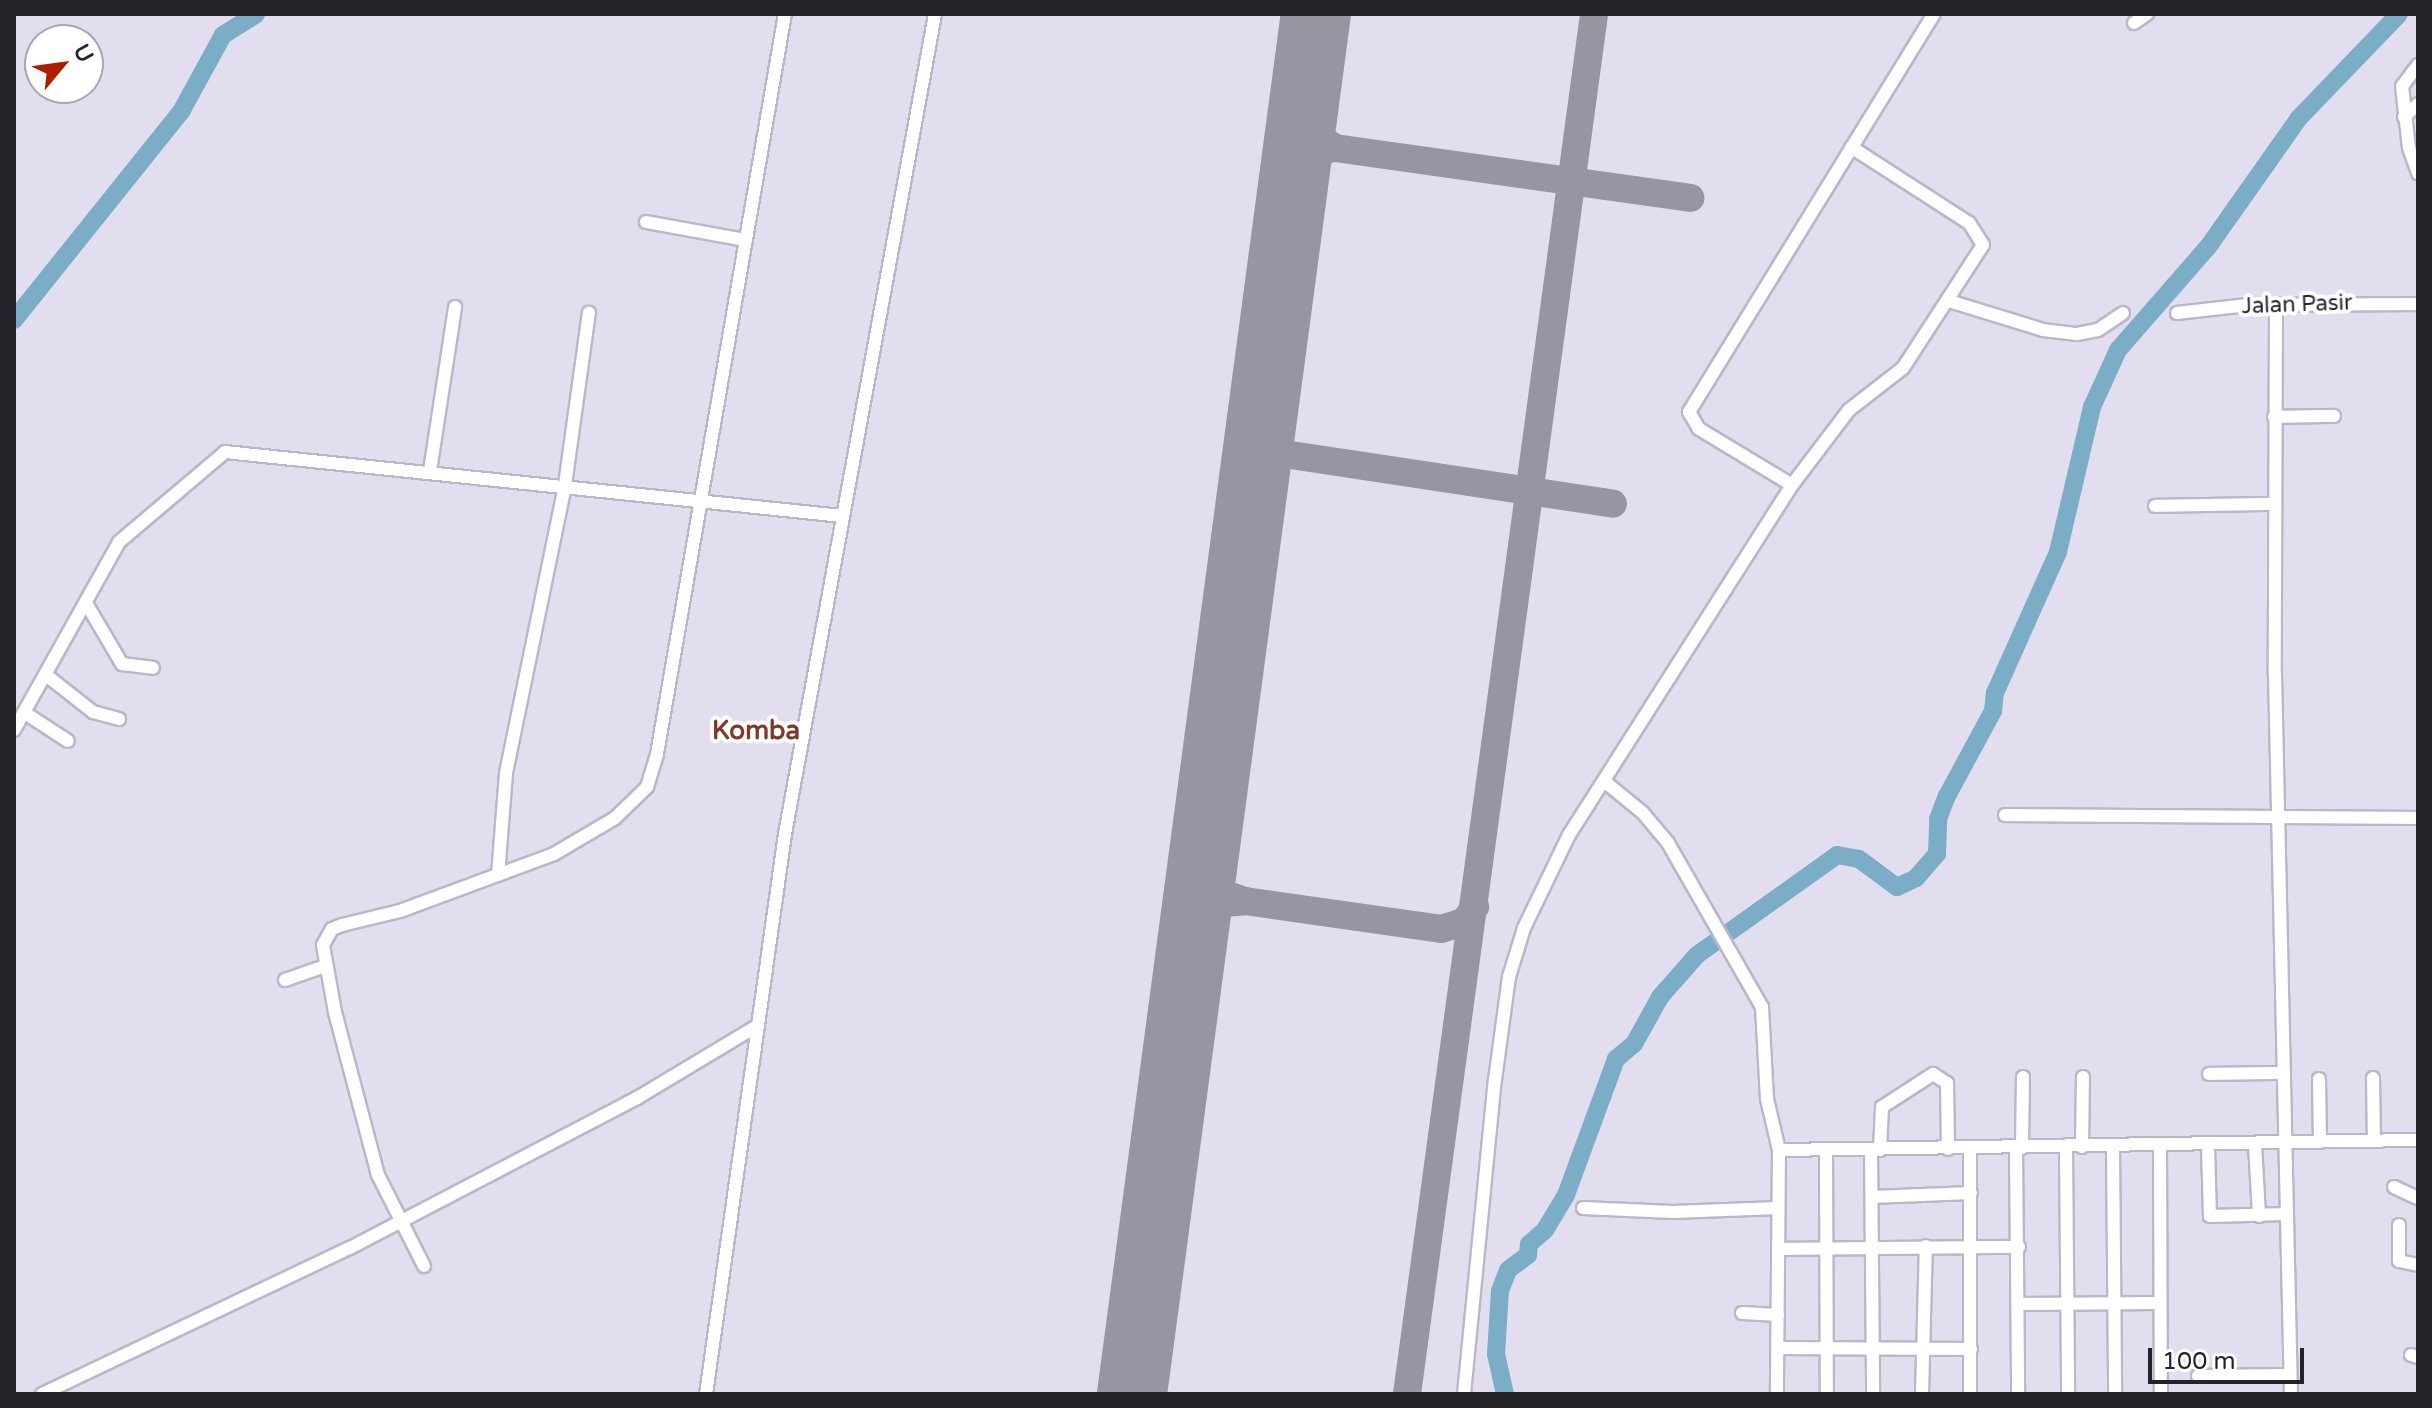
<!DOCTYPE html>
<style>
body{margin:0}
#map{position:relative;width:2432px;height:1408px;overflow:hidden;background:#e3deef;font-family:"Varela Round",sans-serif}
div>[style]{position:absolute}
.river>*{height:18px;margin:-9px;padding:0 9px;transform-origin:9px;border-radius:9px;background:#7badc6}
.taxiway>*{height:28px;margin:-14px;padding:0 14px;transform-origin:14px;border-radius:14px;background:#9894a1}
.runway>*{height:70px;margin:-35px;padding:0 35px;transform-origin:35px;border-radius:35px;background:#9894a1}
.roads{filter:drop-shadow(2px 0 #bcb6c7) drop-shadow(-2px 0 #bcb6c7) drop-shadow(0 2px #bcb6c7) drop-shadow(0 -2px #bcb6c7)}
.street>*{height:12px;margin:-6px;padding:0 6px;transform-origin:6px;border-radius:6px;background:#fff}
span{translate:-50% -50%;white-space:nowrap;text-align:center;line-height:1.15;-webkit-text-stroke:8px #fff;paint-order:stroke}
.street-label{font-size:22px;color:#252329}
.quarter-label{font-size:26px;color:#7e392b;font-weight:700}
.frame{position:absolute;inset:0;border:16px solid #252329;pointer-events:none}
.north{position:absolute;left:24px;top:24px;width:80px;height:80px;box-sizing:border-box;background:#fff;border:2px solid #a8a7a9;border-radius:50%;rotate:61deg;font-size:22px;font-weight:700;line-height:32px;text-align:center;color:#252329}
.north::after{content:'';display:block;margin:auto;width:28px;height:36px;background:#ac1e00;clip-path:polygon(50% 0,100% 100%,50% 72%,0 100%)}
.scale{position:absolute;left:2148px;top:1348px;width:156px;height:36px;box-sizing:border-box;border:4px solid #252329;border-top:0;padding-left:10px;font-size:24px;line-height:28px;white-space:nowrap;color:#252329;-webkit-text-stroke:6px #fff;paint-order:stroke}
</style>
<div id="map">
<div class="river">
<div style="left:14px;top:320px;width:269px;rotate:-51.3deg"></div>
<div style="left:182px;top:110px;width:85px;rotate:-61.3deg"></div>
<div style="left:223px;top:35px;width:39px;rotate:-32deg"></div>
<div style="left:1505px;top:1394px;width:41px;rotate:-102.7deg"></div>
<div style="left:1496px;top:1354px;width:63px;rotate:-86.4deg"></div>
<div style="left:1500px;top:1291px;width:22px;rotate:-69deg"></div>
<div style="left:1508px;top:1270px;width:25px;rotate:-37deg"></div>
<div style="left:1528px;top:1255px;width:11px;rotate:-85deg"></div>
<div style="left:1529px;top:1244px;width:21px;rotate:-41deg"></div>
<div style="left:1545px;top:1230px;width:41px;rotate:-59deg"></div>
<div style="left:1566px;top:1195px;width:145px;rotate:-69.8deg"></div>
<div style="left:1616px;top:1059px;width:23px;rotate:-40deg"></div>
<div style="left:1634px;top:1044px;width:54px;rotate:-61deg"></div>
<div style="left:1660px;top:997px;width:56px;rotate:-48.6deg"></div>
<div style="left:1697px;top:955px;width:172px;rotate:-35.5deg"></div>
<div style="left:1837px;top:855px;width:22px;rotate:10deg"></div>
<div style="left:1859px;top:859px;width:47px;rotate:36.4deg"></div>
<div style="left:1897px;top:887px;width:21px;rotate:-25deg"></div>
<div style="left:1916px;top:878px;width:32px;rotate:-49deg"></div>
<div style="left:1937px;top:854px;width:35px;rotate:-88deg"></div>
<div style="left:1938px;top:819px;width:25px;rotate:-69deg"></div>
<div style="left:1947px;top:796px;width:97px;rotate:-61.6deg"></div>
<div style="left:1993px;top:711px;width:18px;rotate:-84deg"></div>
<div style="left:1995px;top:693px;width:154px;rotate:-65.9deg"></div>
<div style="left:2058px;top:552px;width:149px;rotate:-76.8deg"></div>
<div style="left:2092px;top:407px;width:63px;rotate:-65.5deg"></div>
<div style="left:2118px;top:350px;width:137px;rotate:-48.9deg"></div>
<div style="left:2208px;top:247px;width:158px;rotate:-54.8deg"></div>
<div style="left:2299px;top:118px;width:144px;rotate:-46.1deg"></div>
</div>
<div class="taxiway">
<div style="left:1305px;top:101px;width:30px;rotate:81deg"></div>
<div style="left:1310px;top:131px;width:30px;rotate:34deg"></div>
<div style="left:1294px;top:177px;width:32px;rotate:-51deg"></div>
<div style="left:1314px;top:152px;width:21px;rotate:-11deg"></div>
<div style="left:1335px;top:148px;width:359px;rotate:8deg"></div>
<div style="left:1258px;top:450px;width:359px;rotate:8.6deg"></div>
<div style="left:1245px;top:901px;width:198px;rotate:8.1deg"></div>
<div style="left:1441px;top:929px;width:24px;rotate:-17deg"></div>
<div style="left:1464px;top:922px;width:19px;rotate:-54deg"></div>
<div style="left:1192px;top:945px;width:24px;rotate:-75deg"></div>
<div style="left:1198px;top:922px;width:23px;rotate:-50deg"></div>
<div style="left:1213px;top:904px;width:32px;rotate:-5deg"></div>
<div style="left:1245px;top:901px;width:28px;rotate:-161deg"></div>
<div style="left:1219px;top:892px;width:19px;rotate:-122deg"></div>
<div style="left:1209px;top:876px;width:55px;rotate:-90deg"></div>
<div style="left:1407px;top:1394px;width:1393px;rotate:-82.28deg"></div>
</div>
<div class="runway">
<div style="left:1132px;top:1394px;width:1392px;rotate:-82.41deg"></div>
</div>
<div class="roads">
<div class="street">
<div style="left:2134px;top:23px;width:16px;rotate:-35deg"></div>
<div style="left:2418px;top:65px;width:26px;rotate:127deg"></div>
<div style="left:2402px;top:86px;width:62px;rotate:83.6deg"></div>
<div style="left:2409px;top:148px;width:27px;rotate:70deg"></div>
<div style="left:2404px;top:117px;width:19px;rotate:-43deg"></div>
<div style="left:646px;top:222px;width:101px;rotate:10.3deg"></div>
<div style="left:1949px;top:301px;width:98px;rotate:17.1deg"></div>
<div style="left:2043px;top:330px;width:34px;rotate:7deg"></div>
<div style="left:2077px;top:334px;width:21px;rotate:-11deg"></div>
<div style="left:2098px;top:330px;width:30px;rotate:-34deg"></div>
<div style="left:2276px;top:304px;width:370px;rotate:90.2deg"></div>
<div style="left:2275px;top:674px;width:720px;rotate:88.73deg"></div>
<div style="left:2177px;top:313px;width:71px;rotate:-6.4deg"></div>
<div style="left:2248px;top:305px;width:170px;rotate:-0.3deg"></div>
<div style="left:2274px;top:417px;width:60px;rotate:-1deg"></div>
<div style="left:430px;top:471px;width:166px;rotate:-81.3deg"></div>
<div style="left:1792px;top:485px;width:109px;rotate:-148.9deg"></div>
<div style="left:1699px;top:429px;width:20px;rotate:-120deg"></div>
<div style="left:1689px;top:412px;width:467px;rotate:-58.4deg"></div>
<div style="left:2155px;top:506px;width:118px;rotate:-1deg"></div>
<div style="left:86px;top:603px;width:71px;rotate:59.5deg"></div>
<div style="left:122px;top:664px;width:31px;rotate:7deg"></div>
<div style="left:46px;top:675px;width:60px;rotate:38.2deg"></div>
<div style="left:93px;top:712px;width:27px;rotate:15deg"></div>
<div style="left:25px;top:713px;width:51px;rotate:33.1deg"></div>
<div style="left:14px;top:730px;width:215px;rotate:-60.8deg"></div>
<div style="left:119px;top:542px;width:139px;rotate:-40.3deg"></div>
<div style="left:225px;top:452px;width:620px;rotate:5.92deg"></div>
<div style="left:1604px;top:781px;width:50px;rotate:39.4deg"></div>
<div style="left:1643px;top:813px;width:39px;rotate:50deg"></div>
<div style="left:1668px;top:843px;width:189px;rotate:60.2deg"></div>
<div style="left:1762px;top:1007px;width:92px;rotate:86.9deg"></div>
<div style="left:1767px;top:1099px;width:52px;rotate:76.8deg"></div>
<div style="left:1779px;top:1150px;width:244px;rotate:90.5deg"></div>
<div style="left:2005px;top:815px;width:413px;rotate:0.4deg"></div>
<div style="left:498px;top:875px;width:102px;rotate:-85.5deg"></div>
<div style="left:506px;top:773px;width:294px;rotate:-78.4deg"></div>
<div style="left:565px;top:485px;width:174px;rotate:-82.1deg"></div>
<div style="left:285px;top:980px;width:42px;rotate:-19.3deg"></div>
<div style="left:2209px;top:1074px;width:75px;rotate:-0.8deg"></div>
<div style="left:2373px;top:1078px;width:63px;rotate:89.1deg"></div>
<div style="left:2319px;top:1079px;width:63px;rotate:89.1deg"></div>
<div style="left:2255px;top:1144px;width:72px;rotate:86.8deg"></div>
<div style="left:2208px;top:1146px;width:70px;rotate:88.4deg"></div>
<div style="left:2210px;top:1216px;width:77px;rotate:-1.5deg"></div>
<div style="left:2082px;top:1147px;width:70px;rotate:-89.2deg"></div>
<div style="left:2113px;top:1147px;width:247px;rotate:89.5deg"></div>
<div style="left:2016px;top:1148px;width:246px;rotate:89.5deg"></div>
<div style="left:2022px;top:1148px;width:71px;rotate:-89.2deg"></div>
<div style="left:2066px;top:1148px;width:246px;rotate:89.5deg"></div>
<div style="left:2160px;top:1148px;width:246px;rotate:89.8deg"></div>
<div style="left:1970px;top:1149px;width:245px;rotate:90deg"></div>
<div style="left:1779px;top:1150px;width:639px;rotate:-0.9deg"></div>
<div style="left:1871px;top:1150px;width:244px;rotate:89.5deg"></div>
<div style="left:1880px;top:1150px;width:43px;rotate:-87.3deg"></div>
<div style="left:1882px;top:1107px;width:61px;rotate:-32.9deg"></div>
<div style="left:1933px;top:1074px;width:17px;rotate:33deg"></div>
<div style="left:1947px;top:1083px;width:66px;rotate:89.1deg"></div>
<div style="left:1826px;top:1151px;width:243px;rotate:89.8deg"></div>
<div style="left:2394px;top:1187px;width:26px;rotate:25deg"></div>
<div style="left:1872px;top:1197px;width:99px;rotate:-2.3deg"></div>
<div style="left:1583px;top:1208px;width:90px;rotate:2.5deg"></div>
<div style="left:1673px;top:1212px;width:105px;rotate:-2.2deg"></div>
<div style="left:2399px;top:1225px;width:36px;rotate:90deg"></div>
<div style="left:2399px;top:1261px;width:19px;rotate:12deg"></div>
<div style="left:1778px;top:1249px;width:241px;rotate:-0.5deg"></div>
<div style="left:424px;top:1266px;width:102px;rotate:-116.8deg"></div>
<div style="left:378px;top:1175px;width:169px;rotate:-104.8deg"></div>
<div style="left:335px;top:1012px;width:68px;rotate:-100.2deg"></div>
<div style="left:323px;top:945px;width:18px;rotate:-61deg"></div>
<div style="left:332px;top:929px;width:11px;rotate:-22deg"></div>
<div style="left:342px;top:925px;width:60px;rotate:-13.6deg"></div>
<div style="left:400px;top:911px;width:164px;rotate:-20.3deg"></div>
<div style="left:554px;top:854px;width:71px;rotate:-30.5deg"></div>
<div style="left:615px;top:818px;width:45px;rotate:-44.1deg"></div>
<div style="left:647px;top:787px;width:34px;rotate:-73deg"></div>
<div style="left:657px;top:754px;width:751px;rotate:-80.19deg"></div>
<div style="left:2019px;top:1304px;width:141px;rotate:-0.4deg"></div>
<div style="left:1742px;top:1313px;width:36px;rotate:3deg"></div>
<div style="left:1779px;top:1348px;width:192px;rotate:0.3deg"></div>
<div style="left:2411px;top:1355px;width:7px;rotate:16deg"></div>
<div style="left:2198px;top:1376px;width:92px;rotate:-0.6deg"></div>
<div style="left:42px;top:1394px;width:341px;rotate:-25.4deg"></div>
<div style="left:350px;top:1248px;width:324px;rotate:-27.6deg"></div>
<div style="left:637px;top:1098px;width:140px;rotate:-31deg"></div>
<div style="left:706px;top:1394px;width:566px;rotate:-81.97deg"></div>
<div style="left:785px;top:834px;width:834px;rotate:-79.63deg"></div>
<div style="left:1464px;top:1394px;width:316px;rotate:-84.4deg"></div>
<div style="left:1495px;top:1080px;width:104px;rotate:-82.3deg"></div>
<div style="left:1509px;top:977px;width:51px;rotate:-73deg"></div>
<div style="left:1524px;top:928px;width:103px;rotate:-64.2deg"></div>
<div style="left:1569px;top:835px;width:415px;rotate:-57.5deg"></div>
<div style="left:1792px;top:485px;width:94px;rotate:-52.8deg"></div>
<div style="left:1849px;top:410px;width:68px;rotate:-37.9deg"></div>
<div style="left:1903px;top:368px;width:147px;rotate:-57deg"></div>
<div style="left:1983px;top:245px;width:26px;rotate:-122deg"></div>
<div style="left:1969px;top:223px;width:140px;rotate:-147.2deg"></div>
<div style="left:1922px;top:1394px;width:148px;rotate:-88.5deg"></div>
</div>
</div>
<div class="street-label">
<span style="left:2297px;top:305px;rotate:-2deg">Jalan Pasir</span>
</div>
<div class="quarter-label">
<span style="left:756px;top:731px">Komba</span>
</div>
<div class="frame"></div>
<div class="north">U</div>
<div class="scale">100 m</div>
</div>
